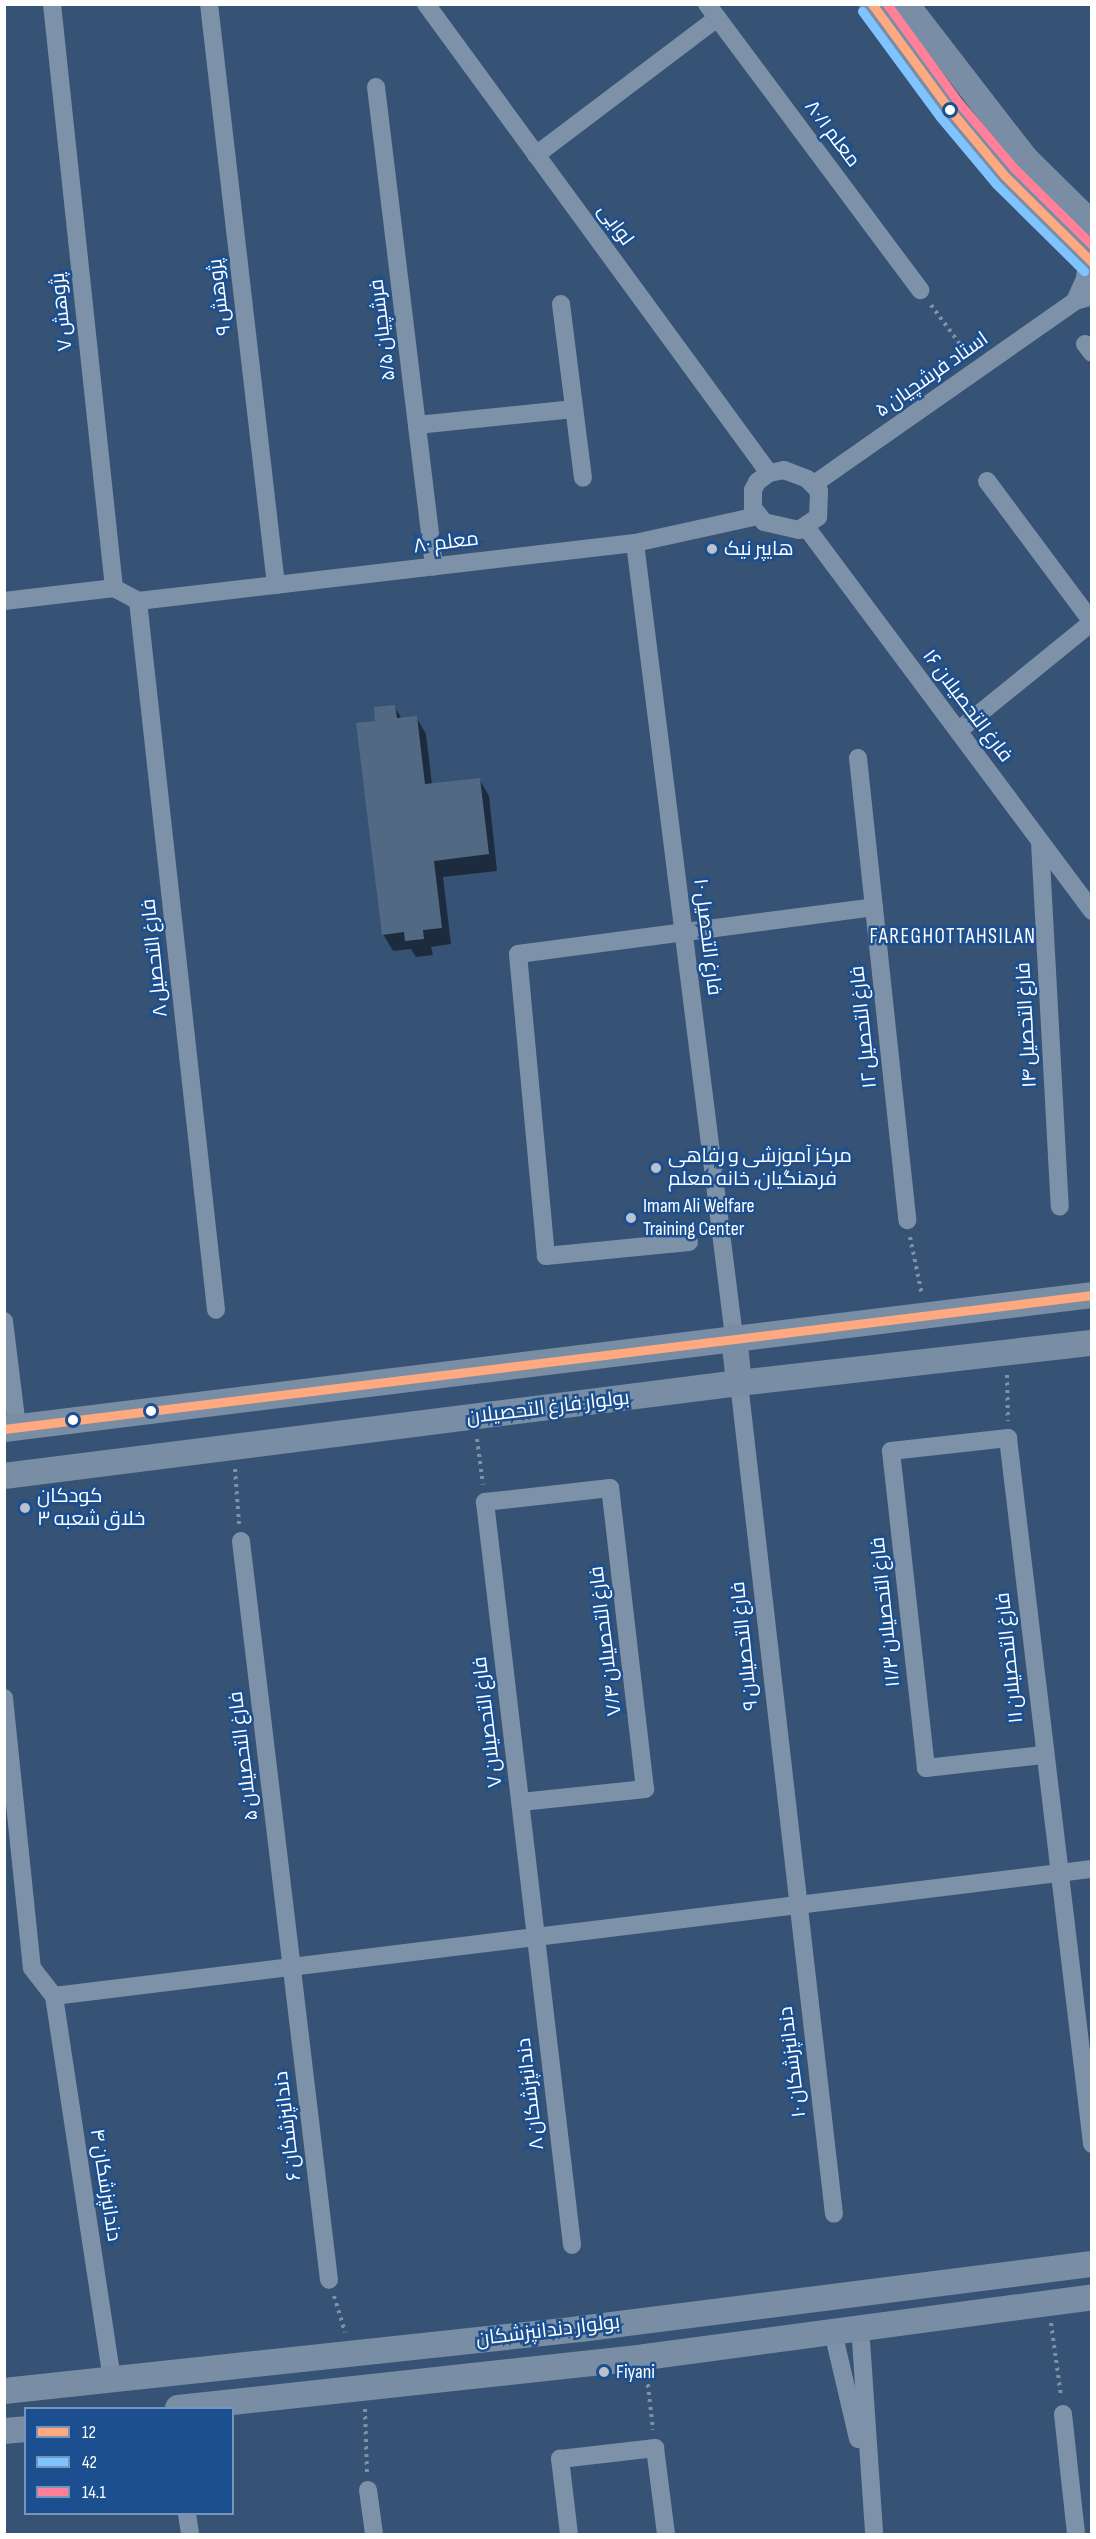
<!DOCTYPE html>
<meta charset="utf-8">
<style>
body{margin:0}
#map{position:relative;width:1096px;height:2539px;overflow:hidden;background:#365274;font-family:"Sofia Sans Condensed",Cairo,sans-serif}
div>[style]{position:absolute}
.shadow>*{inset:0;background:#0007}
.building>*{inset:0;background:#526984}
.path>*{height:4px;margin-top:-2px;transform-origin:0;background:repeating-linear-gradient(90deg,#7d92a8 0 3px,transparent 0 7.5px)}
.street>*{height:18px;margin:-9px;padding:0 9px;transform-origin:9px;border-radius:9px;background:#7d92a8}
.secondary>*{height:26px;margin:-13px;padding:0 13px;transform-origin:13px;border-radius:13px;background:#798da4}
.bus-1>*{height:9px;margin:-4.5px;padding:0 4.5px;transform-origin:4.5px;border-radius:4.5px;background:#ffa980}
.bus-2>*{height:9px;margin:-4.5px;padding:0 4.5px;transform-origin:4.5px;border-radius:4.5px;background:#80c4ff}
.bus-3>*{height:9px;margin:-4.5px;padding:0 4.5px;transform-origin:4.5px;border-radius:4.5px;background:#ff8098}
.dots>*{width:16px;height:16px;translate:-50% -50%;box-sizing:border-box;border:3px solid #1b4f8f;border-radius:50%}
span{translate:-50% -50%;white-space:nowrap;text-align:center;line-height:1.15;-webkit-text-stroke:5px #1b4f8f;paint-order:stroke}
.street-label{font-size:20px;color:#fff}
.poi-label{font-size:20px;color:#fff}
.left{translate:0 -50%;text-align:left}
.neighbourhood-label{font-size:21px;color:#fff;letter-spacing:1.5px}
.frame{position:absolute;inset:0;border:6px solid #fff;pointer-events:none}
.legend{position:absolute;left:24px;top:2407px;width:210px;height:108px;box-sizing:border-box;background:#1b4f8f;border:2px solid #7695bc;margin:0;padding:8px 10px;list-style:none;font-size:18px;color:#fff}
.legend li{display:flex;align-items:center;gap:12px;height:30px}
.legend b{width:30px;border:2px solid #7695bc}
</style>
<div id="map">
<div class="shadow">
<div style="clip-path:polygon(394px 706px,402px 719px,416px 717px,426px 734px,432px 785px,479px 779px,489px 796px,497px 871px,443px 877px,451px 944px,431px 947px,433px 955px,416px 957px,411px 949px,393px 951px,383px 934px,377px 722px)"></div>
</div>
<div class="building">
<div style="clip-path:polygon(395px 705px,397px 718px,417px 716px,425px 784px,480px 778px,489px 854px,434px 861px,442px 928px,423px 930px,424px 939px,405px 941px,404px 932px,382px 935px,356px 723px,375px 721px,374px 707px)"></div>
</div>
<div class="path">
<div style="left:931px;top:305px;width:62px;rotate:53.5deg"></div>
<div style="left:910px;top:1237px;width:59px;rotate:78.3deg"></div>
<div style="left:1007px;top:1375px;width:46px;rotate:88.8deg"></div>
<div style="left:477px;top:1439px;width:46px;rotate:82.6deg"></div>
<div style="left:235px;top:1469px;width:55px;rotate:85.8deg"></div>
<div style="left:334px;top:2296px;width:38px;rotate:73deg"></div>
<div style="left:1051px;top:2323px;width:74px;rotate:82.2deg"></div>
<div style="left:647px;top:2377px;width:53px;rotate:83.5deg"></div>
<div style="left:365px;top:2409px;width:65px;rotate:88.2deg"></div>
</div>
<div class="street">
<div style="left:52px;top:4px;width:587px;rotate:83.94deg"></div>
<div style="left:114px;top:588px;width:27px;rotate:28deg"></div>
<div style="left:209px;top:4px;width:585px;rotate:83.42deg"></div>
<div style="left:426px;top:4px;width:581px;rotate:53.82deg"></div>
<div style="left:707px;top:4px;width:357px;rotate:53.3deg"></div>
<div style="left:376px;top:87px;width:483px;rotate:83.1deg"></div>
<div style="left:536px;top:155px;width:227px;rotate:-37.1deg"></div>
<div style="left:1075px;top:301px;width:24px;rotate:-66deg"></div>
<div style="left:1085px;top:279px;width:20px;rotate:-84deg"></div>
<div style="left:561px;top:304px;width:175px;rotate:82.8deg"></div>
<div style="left:1085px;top:344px;width:11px;rotate:52deg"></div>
<div style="left:417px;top:425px;width:158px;rotate:-5.8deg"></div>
<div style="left:784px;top:470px;width:25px;rotate:21deg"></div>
<div style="left:807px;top:479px;width:17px;rotate:45deg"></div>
<div style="left:819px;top:491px;width:26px;rotate:92deg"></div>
<div style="left:818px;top:517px;width:23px;rotate:146deg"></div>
<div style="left:799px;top:530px;width:36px;rotate:-167deg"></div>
<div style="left:764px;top:522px;width:18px;rotate:-128deg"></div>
<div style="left:753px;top:508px;width:18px;rotate:-90deg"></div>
<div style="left:753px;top:490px;width:9px;rotate:-63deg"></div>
<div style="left:757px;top:482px;width:15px;rotate:-37deg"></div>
<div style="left:769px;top:473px;width:15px;rotate:-11deg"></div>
<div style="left:987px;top:481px;width:176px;rotate:53.3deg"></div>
<div style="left:814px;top:484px;width:319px;rotate:-35deg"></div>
<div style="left:1075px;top:301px;width:18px;rotate:-16deg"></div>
<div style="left:806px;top:527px;width:479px;rotate:53.3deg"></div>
<div style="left:635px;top:543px;width:800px;rotate:82.89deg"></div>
<div style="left:4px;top:601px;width:111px;rotate:-6.7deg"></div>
<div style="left:138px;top:601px;width:713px;rotate:83.72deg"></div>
<div style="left:138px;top:601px;width:500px;rotate:-6.66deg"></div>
<div style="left:635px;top:543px;width:126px;rotate:-12.4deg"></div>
<div style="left:958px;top:731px;width:173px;rotate:-39.1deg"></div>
<div style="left:858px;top:758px;width:465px;rotate:83.9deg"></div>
<div style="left:1040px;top:842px;width:365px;rotate:86.9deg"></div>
<div style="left:689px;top:1242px;width:144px;rotate:174.4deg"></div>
<div style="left:546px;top:1256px;width:303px;rotate:-95.3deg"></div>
<div style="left:518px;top:954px;width:359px;rotate:-7.5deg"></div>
<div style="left:4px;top:1321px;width:107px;rotate:83deg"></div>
<div style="left:739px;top:1383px;width:836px;rotate:83.48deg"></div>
<div style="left:241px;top:1541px;width:744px;rotate:83.21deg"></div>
<div style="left:4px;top:1698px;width:271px;rotate:84.1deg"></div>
<div style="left:32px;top:1968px;width:36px;rotate:52deg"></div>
<div style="left:54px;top:1996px;width:389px;rotate:81.4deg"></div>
<div style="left:1043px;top:1755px;width:118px;rotate:173.7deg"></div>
<div style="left:926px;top:1768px;width:319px;rotate:-96.3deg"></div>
<div style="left:891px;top:1451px;width:118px;rotate:-6.3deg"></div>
<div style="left:1008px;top:1438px;width:711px;rotate:83.21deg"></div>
<div style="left:521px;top:1802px;width:125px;rotate:-6deg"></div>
<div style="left:645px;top:1789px;width:303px;rotate:-96.6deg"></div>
<div style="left:610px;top:1488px;width:126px;rotate:173.6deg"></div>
<div style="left:485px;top:1502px;width:748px;rotate:83.32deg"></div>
<div style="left:54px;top:1996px;width:1046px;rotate:-6.98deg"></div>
<div style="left:860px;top:2326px;width:208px;rotate:86.1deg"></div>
<div style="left:833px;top:2332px;width:110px;rotate:76.8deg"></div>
<div style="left:1063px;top:2414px;width:121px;rotate:83.8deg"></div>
<div style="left:368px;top:2490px;width:44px;rotate:82.2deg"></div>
<div style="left:187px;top:2514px;width:20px;rotate:81deg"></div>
<div style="left:569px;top:2534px;width:76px;rotate:-96.8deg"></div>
<div style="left:560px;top:2459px;width:96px;rotate:-6.6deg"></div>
<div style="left:655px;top:2448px;width:87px;rotate:82.7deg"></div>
</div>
<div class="secondary">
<div style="left:872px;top:4px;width:132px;rotate:53.7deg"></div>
<div style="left:950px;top:110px;width:86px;rotate:50.2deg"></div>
<div style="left:1005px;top:176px;width:122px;rotate:44.7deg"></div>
<div style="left:906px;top:4px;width:195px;rotate:52.3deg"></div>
<div style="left:1025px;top:158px;width:94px;rotate:44.6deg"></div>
<div style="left:734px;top:1337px;width:46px;rotate:83.8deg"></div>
<div style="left:4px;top:1429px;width:1096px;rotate:-7.02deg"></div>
<div style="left:4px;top:1476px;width:741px;rotate:-7.21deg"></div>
<div style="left:739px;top:1383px;width:355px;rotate:-6.5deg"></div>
<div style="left:4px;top:2391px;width:579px;rotate:-6.14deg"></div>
<div style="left:580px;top:2329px;width:516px;rotate:-7.24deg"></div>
<div style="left:178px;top:2408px;width:470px;rotate:-6.2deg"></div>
<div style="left:645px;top:2357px;width:451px;rotate:-7.6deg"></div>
<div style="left:4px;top:2431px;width:22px;rotate:-5deg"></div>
</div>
<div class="bus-1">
<div style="left:872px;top:4px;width:132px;rotate:53.7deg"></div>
<div style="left:950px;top:110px;width:86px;rotate:50.2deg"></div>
<div style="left:1005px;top:176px;width:122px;rotate:44.7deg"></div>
<div style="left:4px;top:1429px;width:1096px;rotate:-7.02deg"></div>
</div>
<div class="bus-2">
<div style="left:862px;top:11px;width:132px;rotate:53.7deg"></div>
<div style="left:940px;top:117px;width:87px;rotate:50.1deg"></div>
<div style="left:996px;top:184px;width:124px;rotate:44.7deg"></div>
</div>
<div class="bus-3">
<div style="left:887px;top:4px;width:122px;rotate:54deg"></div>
<div style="left:959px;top:103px;width:85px;rotate:49.8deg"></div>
<div style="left:1014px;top:168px;width:110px;rotate:44.6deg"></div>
</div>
<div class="dots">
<div style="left:950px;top:110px;background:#fff"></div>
<div style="left:712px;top:549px;background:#b9c2ce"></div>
<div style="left:656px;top:1168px;background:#b9c2ce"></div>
<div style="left:631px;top:1218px;background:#b9c2ce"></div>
<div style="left:151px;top:1411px;background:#fff"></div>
<div style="left:73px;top:1420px;background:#fff"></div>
<div style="left:25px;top:1508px;background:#b9c2ce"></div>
<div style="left:604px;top:2372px;background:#b9c2ce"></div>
</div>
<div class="street-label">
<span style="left:832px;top:134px;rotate:53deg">معلم ۸۰/۱</span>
<span style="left:615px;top:225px;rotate:54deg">لوایی</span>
<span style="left:220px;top:297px;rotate:-97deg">پژوهش ۹</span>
<span style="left:62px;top:312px;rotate:-96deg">پژوهش ۷</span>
<span style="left:383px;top:330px;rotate:-97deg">فرشچیان ۵/۵</span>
<span style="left:932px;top:375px;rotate:-35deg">استاد فرشچیان ۵</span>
<span style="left:446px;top:543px;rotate:-7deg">معلم ۸۰</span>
<span style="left:967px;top:706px;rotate:53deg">فارغ التحصیلان ۱۶</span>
<span style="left:707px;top:937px;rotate:83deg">فارغ التحصیل ۱۰</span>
<span style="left:155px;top:958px;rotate:-96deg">فارغ التحصیل ۸</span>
<span style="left:1027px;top:1025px;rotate:-93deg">فارغ التحصیل ۱۴</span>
<span style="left:864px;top:1027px;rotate:-96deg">فارغ التحصیل ۱۲</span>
<span style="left:548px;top:1408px;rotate:-7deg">بولوار فارغ التحصیلان</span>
<span style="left:886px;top:1612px;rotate:-96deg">فارغ التحصیلان ۱۱/۳</span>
<span style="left:606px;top:1641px;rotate:-97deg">فارغ التحصیلان ۷/۴</span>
<span style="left:745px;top:1646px;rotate:-96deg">فارغ التحصیلان ۹</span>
<span style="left:1010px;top:1658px;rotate:-96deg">فارغ التحصیلان ۱۱</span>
<span style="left:488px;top:1722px;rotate:-97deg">فارغ التحصیلان ۷</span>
<span style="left:244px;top:1756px;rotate:-97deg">فارغ التحصیلان ۵</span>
<span style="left:793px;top:2062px;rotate:-97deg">دندانپزشکان ۱۰</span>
<span style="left:531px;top:2094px;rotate:-97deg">دندانپزشکان ۸</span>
<span style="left:288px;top:2126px;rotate:-97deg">دندانپزشکان ۶</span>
<span style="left:105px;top:2185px;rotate:81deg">دندانپزشکان ۴</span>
<span style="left:548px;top:2331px;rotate:-7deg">بولوار دندانپزشکان</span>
</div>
<div class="poi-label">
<span class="left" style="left:724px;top:549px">هایپر نیک</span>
<span class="left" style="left:668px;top:1168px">مرکز آموزشی و رفاهی<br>فرهنگیان، خانه معلم</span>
<span class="left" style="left:643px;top:1218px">Imam Ali Welfare<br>Training Center</span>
<span class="left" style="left:37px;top:1508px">کودکان<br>خلاق شعبه ۳</span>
<span class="left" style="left:616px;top:2372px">Fiyani</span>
</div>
<div class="neighbourhood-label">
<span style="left:953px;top:937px">FAREGHOTTAHSILAN</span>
</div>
<div class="frame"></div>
<ul class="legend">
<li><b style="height:8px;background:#ffa980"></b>12</li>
<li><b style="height:8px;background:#80c4ff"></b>42</li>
<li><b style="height:8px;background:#ff8098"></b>14.1</li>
</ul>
</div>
